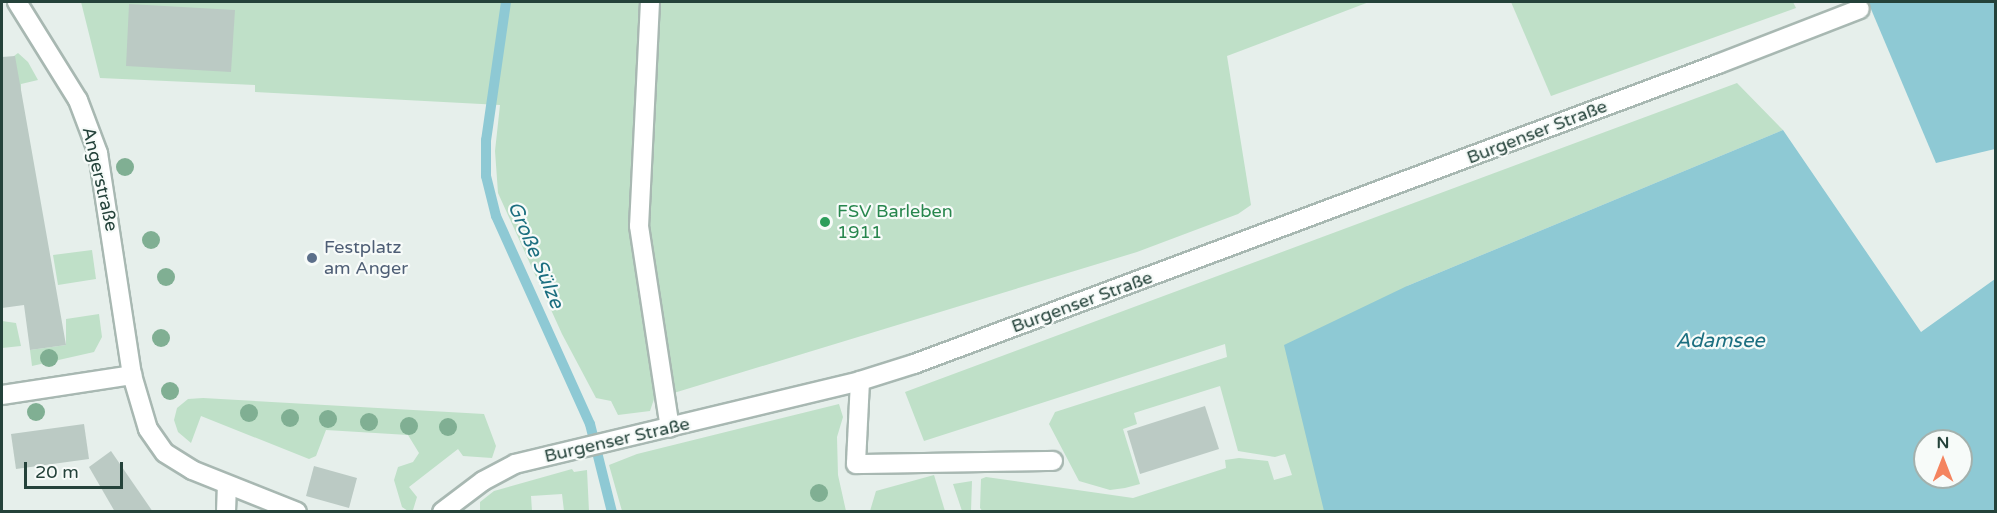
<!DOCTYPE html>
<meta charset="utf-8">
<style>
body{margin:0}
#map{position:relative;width:1997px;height:513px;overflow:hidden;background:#e6efeb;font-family:"Varela Round",sans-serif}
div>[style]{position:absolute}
.green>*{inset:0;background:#bfe0c8}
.water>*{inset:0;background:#8ec9d4}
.stream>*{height:10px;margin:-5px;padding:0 5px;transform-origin:5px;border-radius:5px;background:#8ec9d4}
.building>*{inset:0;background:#bbcac4}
.roads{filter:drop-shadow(2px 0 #a8b8b2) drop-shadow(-2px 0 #a8b8b2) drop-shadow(0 2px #a8b8b2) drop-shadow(0 -2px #a8b8b2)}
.lane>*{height:18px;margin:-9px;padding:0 9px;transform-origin:9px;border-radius:9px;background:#fff}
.street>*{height:18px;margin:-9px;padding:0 9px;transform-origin:9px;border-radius:9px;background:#fff}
.trees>*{width:18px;height:18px;margin:-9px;border-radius:50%;background:#80af93}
.dots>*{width:16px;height:16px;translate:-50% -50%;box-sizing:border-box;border:3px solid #f7fbf9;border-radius:50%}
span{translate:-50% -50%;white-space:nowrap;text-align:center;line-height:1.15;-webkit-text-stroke:4.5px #f7fbf9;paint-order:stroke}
.street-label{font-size:18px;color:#24423a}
.leisure-label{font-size:18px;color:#27864d}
.left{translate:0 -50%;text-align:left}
.service-label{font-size:18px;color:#4e5e75}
.water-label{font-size:20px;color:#1c6f80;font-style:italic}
.frame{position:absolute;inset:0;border:3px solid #24423a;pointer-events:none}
.north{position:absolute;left:1913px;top:429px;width:60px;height:60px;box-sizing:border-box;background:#f7fbf9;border:2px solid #a3b1ad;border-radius:50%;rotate:0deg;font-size:16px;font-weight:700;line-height:24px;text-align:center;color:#24423a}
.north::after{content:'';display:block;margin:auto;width:21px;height:27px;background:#f4845f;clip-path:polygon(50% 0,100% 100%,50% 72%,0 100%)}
.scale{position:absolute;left:24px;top:462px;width:99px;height:27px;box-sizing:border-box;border:3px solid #24423a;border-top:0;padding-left:8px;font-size:18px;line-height:21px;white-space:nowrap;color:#24423a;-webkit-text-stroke:4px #f7fbf9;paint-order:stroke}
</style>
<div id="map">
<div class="green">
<div style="clip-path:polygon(81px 2px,1369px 2px,1227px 56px,1251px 205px,1238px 214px,1137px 252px,654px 399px,650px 411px,618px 415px,611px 401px,596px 398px,562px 334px,498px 193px,495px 151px,500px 105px,255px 92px,255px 85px,100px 78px)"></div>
<div style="clip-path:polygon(1511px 2px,1793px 2px,1796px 8px,1551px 96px)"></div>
<div style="clip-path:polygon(18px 53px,28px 62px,38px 80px,21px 84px,21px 90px,2px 93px,2px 65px)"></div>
<div style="clip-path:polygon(1737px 83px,1783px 130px,1407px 286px,1485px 511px,983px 512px,980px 508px,981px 479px,986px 477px,1133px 498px,1226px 468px,1225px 460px,1239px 458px,1268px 461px,1274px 480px,1292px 475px,1285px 454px,1275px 457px,1238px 451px,1220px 386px,1134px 413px,1137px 424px,1123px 429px,1140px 484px,1125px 488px,1110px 490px,1079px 481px,1049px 424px,1055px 412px,1227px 357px,1225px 344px,924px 441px,905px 392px)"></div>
<div style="clip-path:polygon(92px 250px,96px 279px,58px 285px,53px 255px)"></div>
<div style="clip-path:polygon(99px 314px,102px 337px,94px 352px,32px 366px,30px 350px,66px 345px,66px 319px)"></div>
<div style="clip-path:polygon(2px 321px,16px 323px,21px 346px,2px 348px)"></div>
<div style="clip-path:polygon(203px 398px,484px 414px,496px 446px,492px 458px,463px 456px,458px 449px,409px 487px,417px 497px,413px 510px,408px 511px,402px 507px,394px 480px,398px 467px,413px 462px,419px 453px,408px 435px,326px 430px,316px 456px,309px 459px,201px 416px,191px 443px,178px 432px,174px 420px,177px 408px,188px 399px)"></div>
<div style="clip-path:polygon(839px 404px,843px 417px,837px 437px,838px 475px,846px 511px,622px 511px,609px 465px,637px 454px)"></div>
<div style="clip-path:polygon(572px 469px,574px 472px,587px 470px,589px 511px,564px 511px,562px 494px,531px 496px,532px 511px,480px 511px,480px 502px,494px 491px)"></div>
<div style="clip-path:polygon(934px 475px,945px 511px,870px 511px,876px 491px)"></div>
<div style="clip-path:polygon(972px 481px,971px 511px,962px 511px,953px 484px)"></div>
</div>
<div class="water">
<div style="clip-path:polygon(1868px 2px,1995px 2px,1995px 149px,1936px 163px)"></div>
<div style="clip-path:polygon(evenodd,1783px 130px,1921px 332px,1995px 279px,1995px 511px,1324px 511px,1284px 345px,1407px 286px,1783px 130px,1925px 441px,1961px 441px,1961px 477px,1925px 477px,1925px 441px)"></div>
</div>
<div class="stream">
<div style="left:506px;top:2px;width:139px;rotate:98.2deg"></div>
<div style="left:486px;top:140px;width:36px;rotate:90deg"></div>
<div style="left:486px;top:176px;width:41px;rotate:76deg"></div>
<div style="left:496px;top:216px;width:228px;rotate:65.7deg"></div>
<div style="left:590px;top:424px;width:91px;rotate:76deg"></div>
</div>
<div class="building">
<div style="clip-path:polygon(129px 4px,235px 10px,231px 72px,126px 66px)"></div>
<div style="clip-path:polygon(15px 56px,66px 345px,30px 350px,24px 305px,2px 308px,2px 57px)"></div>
<div style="clip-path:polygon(1205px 406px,1219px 449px,1140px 474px,1127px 431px)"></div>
<div style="clip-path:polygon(84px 424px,89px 459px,16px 469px,11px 434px)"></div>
<div style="clip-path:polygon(111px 451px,153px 512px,115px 512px,89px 467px)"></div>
<div style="clip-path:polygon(314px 466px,357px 478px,349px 508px,306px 496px)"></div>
</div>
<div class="roads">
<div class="lane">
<div style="left:650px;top:2px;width:224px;rotate:92.8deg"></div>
<div style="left:639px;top:226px;width:204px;rotate:81.3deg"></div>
<div style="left:1718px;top:64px;width:152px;rotate:-21.2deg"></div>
<div style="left:860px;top:381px;width:83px;rotate:92.8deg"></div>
<div style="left:856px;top:464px;width:197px;rotate:-0.9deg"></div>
</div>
<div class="street">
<div style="left:17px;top:2px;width:115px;rotate:58.1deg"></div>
<div style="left:78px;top:100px;width:57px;rotate:69.3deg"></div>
<div style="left:98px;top:153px;width:225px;rotate:81.3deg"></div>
<div style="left:132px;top:375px;width:56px;rotate:73.5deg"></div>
<div style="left:148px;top:429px;width:29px;rotate:55deg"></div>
<div style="left:165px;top:453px;width:32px;rotate:32deg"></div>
<div style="left:192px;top:470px;width:113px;rotate:21.8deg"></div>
<div style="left:2px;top:395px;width:132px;rotate:-8.7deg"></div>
<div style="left:226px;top:512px;width:26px;rotate:-88deg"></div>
<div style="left:442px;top:512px;width:51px;rotate:-37.1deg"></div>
<div style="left:483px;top:481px;width:36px;rotate:-28deg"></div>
<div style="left:515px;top:464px;width:355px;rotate:-13.5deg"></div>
<div style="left:860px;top:381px;width:57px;rotate:-17.5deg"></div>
<div style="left:914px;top:364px;width:858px;rotate:-20.46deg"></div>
</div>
</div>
<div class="trees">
<div style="left:125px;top:167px"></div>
<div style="left:151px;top:240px"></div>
<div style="left:166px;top:277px"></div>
<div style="left:161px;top:338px"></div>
<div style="left:49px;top:358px"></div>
<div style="left:170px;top:391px"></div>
<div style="left:36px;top:412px"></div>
<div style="left:249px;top:413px"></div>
<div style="left:290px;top:418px"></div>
<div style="left:328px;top:419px"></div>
<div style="left:369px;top:422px"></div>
<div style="left:409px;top:426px"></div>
<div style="left:448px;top:427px"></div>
<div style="left:819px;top:493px"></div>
</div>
<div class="dots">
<div style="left:825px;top:222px;background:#2e9e5b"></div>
<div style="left:312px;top:258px;background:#5c6f8a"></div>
</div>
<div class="street-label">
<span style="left:1537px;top:132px;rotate:-21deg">Burgenser Straße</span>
<span style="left:100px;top:179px;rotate:77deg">Angerstraße</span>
<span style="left:1082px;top:302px;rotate:-20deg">Burgenser Straße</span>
<span style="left:617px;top:440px;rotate:-13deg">Burgenser Straße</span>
</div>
<div class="leisure-label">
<span class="left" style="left:837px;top:222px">FSV Barleben<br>1911</span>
</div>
<div class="service-label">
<span class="left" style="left:324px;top:258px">Festplatz<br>am Anger</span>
</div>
<div class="water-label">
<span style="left:535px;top:255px;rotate:67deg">Große Sülze</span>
<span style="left:1720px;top:341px">Adamsee</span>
</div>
<div class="frame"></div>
<div class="north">N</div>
<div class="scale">20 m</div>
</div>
